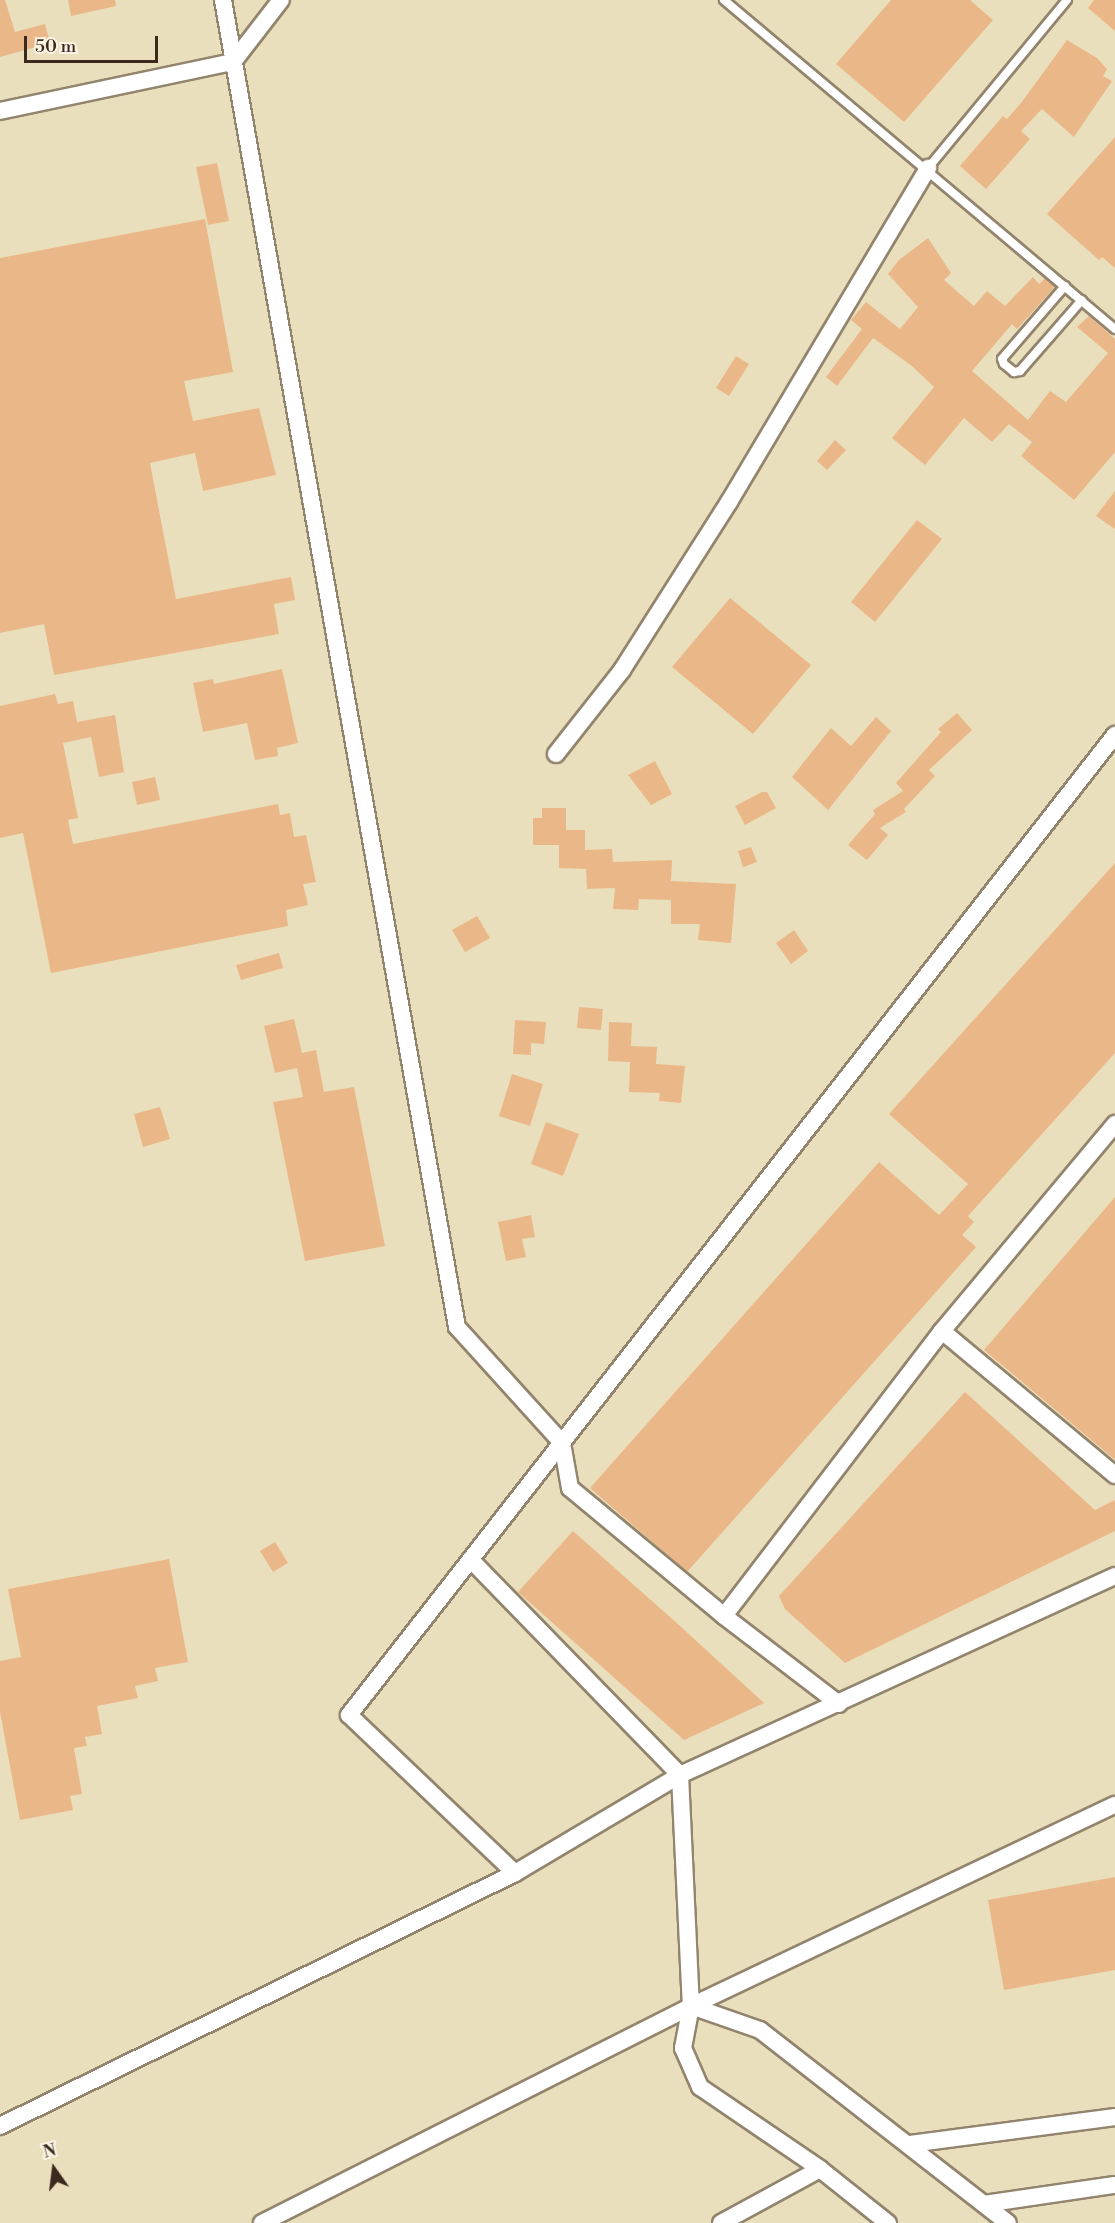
<!DOCTYPE html>
<style>
body{margin:0}
#map{position:relative;width:1115px;height:2223px;overflow:hidden;background:#eadfbc;font-family:"Libre Bodoni",serif}
div>[style]{position:absolute}
.building>*{inset:0;background:#eab888}
.roads{filter:drop-shadow(2px 0 #92846d) drop-shadow(-2px 0 #92846d) drop-shadow(0 2px #92846d) drop-shadow(0 -2px #92846d)}
.service>*{height:8px;margin:-4px;padding:0 4px;transform-origin:4px;border-radius:4px;background:#fff}
.minor>*{height:16px;margin:-8px;padding:0 8px;transform-origin:8px;border-radius:8px;background:#fff}
span{translate:-50% -50%;white-space:nowrap;text-align:center;line-height:1.15;-webkit-text-stroke:4.5px #fcf5e5;paint-order:stroke}
.north{position:absolute;left:24px;top:2139px;width:60px;height:60px;-webkit-text-stroke:4px #fcf5e5;paint-order:stroke;rotate:346deg;font-size:16px;font-weight:700;line-height:24px;text-align:center;color:#3b2a1e}
.north::after{content:'';display:block;margin:auto;width:21px;height:27px;background:#3b2a1e;clip-path:polygon(50% 0,100% 100%,50% 72%,0 100%)}
.scale{position:absolute;left:24px;top:36px;width:134px;height:27px;box-sizing:border-box;border:3px solid #3b2a1e;border-top:0;padding-left:8px;font-size:18px;line-height:21px;white-space:nowrap;color:#3b2a1e;-webkit-text-stroke:4px #fcf5e5;paint-order:stroke}
</style>
<div id="map">
<div class="building">
<div style="clip-path:polygon(0 0,5px 0,15px 32px,45px 24px,50px 43px,0 57px)"></div>
<div style="clip-path:polygon(68px 0,115px 0,116px 6px,71px 16px)"></div>
<div style="clip-path:polygon(891px 0,970px 0,993px 20px,904px 122px,836px 64px)"></div>
<div style="clip-path:polygon(1094px 0,1115px 0,1115px 31px,1088px 8px)"></div>
<div style="clip-path:polygon(1067px 40px,1097px 58px,1107px 69px,1103px 76px,1112px 81px,1074px 137px,1042px 109px,1021px 131px,1030px 139px,986px 189px,960px 166px,1003px 116px,1007px 119px,1021px 103px)"></div>
<div style="clip-path:polygon(1115px 137px,1115px 268px,1102px 257px,1099px 260px,1047px 214px)"></div>
<div style="clip-path:polygon(217px 163px,229px 221px,208px 225px,196px 167px)"></div>
<div style="clip-path:polygon(205px 219px,233px 372px,184px 381px,193px 421px,259px 408px,276px 475px,203px 491px,195px 453px,150px 463px,176px 599px,291px 577px,295px 600px,274px 604px,279px 634px,54px 675px,44px 624px,0 633px,0 258px)"></div>
<div style="clip-path:polygon(928px 238px,951px 273px,944px 280px,974px 306px,987px 291px,1005px 306px,1033px 277px,1039px 284px,1045px 278px,1055px 287px,1017px 329px,1012px 324px,972px 371px,1028px 420px,1050px 391px,1066px 402px,1108px 353px,1077px 327px,1089px 316px,1115px 339px,1115px 452px,1074px 500px,1021px 456px,1032px 442px,1009px 424px,992px 442px,964px 418px,925px 465px,892px 438px,934px 387px,912px 366px,873px 338px,837px 386px,826px 377px,862px 329px,851px 320px,866px 302px,900px 329px,918px 307px,888px 274px,899px 260px)"></div>
<div style="clip-path:polygon(736px 356px,749px 364px,729px 396px,716px 388px)"></div>
<div style="clip-path:polygon(835px 440px,846px 450px,827px 470px,817px 461px)"></div>
<div style="clip-path:polygon(1115px 491px,1115px 529px,1096px 516px)"></div>
<div style="clip-path:polygon(917px 520px,942px 539px,875px 622px,851px 602px)"></div>
<div style="clip-path:polygon(730px 598px,811px 665px,753px 734px,672px 667px)"></div>
<div style="clip-path:polygon(282px 669px,298px 743px,277px 748px,278px 756px,255px 760px,247px 723px,203px 732px,193px 683px,213px 679px,214px 684px)"></div>
<div style="clip-path:polygon(55px 694px,58px 704px,73px 701px,77px 722px,115px 715px,124px 772px,99px 777px,91px 737px,63px 743px,78px 818px,68px 820px,73px 844px,278px 804px,280px 815px,290px 813px,294px 837px,306px 835px,316px 882px,303px 884px,308px 905px,286px 910px,288px 926px,51px 973px,23px 833px,0 838px,0 706px)"></div>
<div style="clip-path:polygon(957px 713px,972px 730px,929px 770px,935px 776px,904px 809px,906px 812px,880px 828px,888px 835px,867px 860px,848px 845px,875px 814px,873px 810px,903px 791px,896px 783px,941px 732px,938px 729px)"></div>
<div style="clip-path:polygon(876px 717px,891px 731px,828px 810px,792px 777px,831px 728px,851px 746px)"></div>
<div style="clip-path:polygon(655px 761px,672px 794px,651px 805px,628px 775px)"></div>
<div style="clip-path:polygon(155px 777px,160px 800px,137px 805px,132px 782px)"></div>
<div style="clip-path:polygon(762px 792px,767px 792px,776px 808px,745px 825px,735px 806px)"></div>
<div style="clip-path:polygon(542px 808px,566px 808px,566px 830px,585px 830px,585px 850px,612px 849px,613px 862px,672px 860px,671px 881px,736px 884px,731px 943px,698px 940px,700px 924px,671px 924px,671px 900px,639px 899px,638px 910px,613px 909px,615px 888px,587px 889px,586px 869px,559px 868px,559px 845px,533px 845px,533px 818px,542px 818px)"></div>
<div style="clip-path:polygon(751px 847px,757px 862px,743px 867px,738px 851px)"></div>
<div style="clip-path:polygon(1115px 863px,1115px 1053px,968px 1216px,974px 1222px,962px 1235px,976px 1247px,687px 1572px,590px 1488px,879px 1162px,939px 1215px,968px 1184px,889px 1114px)"></div>
<div style="clip-path:polygon(477px 916px,490px 938px,465px 952px,452px 930px)"></div>
<div style="clip-path:polygon(794px 930px,808px 951px,791px 964px,776px 943px)"></div>
<div style="clip-path:polygon(279px 953px,283px 968px,241px 980px,236px 965px)"></div>
<div style="clip-path:polygon(579px 1007px,603px 1009px,601px 1030px,577px 1028px)"></div>
<div style="clip-path:polygon(294px 1019px,302px 1053px,316px 1050px,324px 1092px,354px 1087px,385px 1246px,305px 1261px,273px 1102px,303px 1097px,297px 1068px,275px 1073px,264px 1026px)"></div>
<div style="clip-path:polygon(515px 1020px,546px 1022px,544px 1044px,531px 1043px,531px 1055px,513px 1054px)"></div>
<div style="clip-path:polygon(609px 1022px,632px 1023px,631px 1046px,657px 1047px,656px 1064px,685px 1066px,681px 1103px,659px 1101px,660px 1093px,629px 1092px,630px 1062px,608px 1061px)"></div>
<div style="clip-path:polygon(512px 1074px,543px 1084px,530px 1126px,499px 1116px)"></div>
<div style="clip-path:polygon(160px 1107px,170px 1139px,143px 1147px,134px 1114px)"></div>
<div style="clip-path:polygon(546px 1122px,579px 1134px,563px 1176px,531px 1164px)"></div>
<div style="clip-path:polygon(1115px 1197px,1115px 1460px,984px 1350px)"></div>
<div style="clip-path:polygon(531px 1215px,535px 1237px,522px 1239px,526px 1257px,506px 1261px,498px 1222px)"></div>
<div style="clip-path:polygon(965px 1392px,1095px 1510px,1115px 1500px,1115px 1531px,845px 1663px,785px 1609px,779px 1596px)"></div>
<div style="clip-path:polygon(573px 1531px,679px 1625px,764px 1703px,684px 1740px,518px 1592px)"></div>
<div style="clip-path:polygon(275px 1542px,288px 1563px,273px 1572px,260px 1551px)"></div>
<div style="clip-path:polygon(169px 1559px,188px 1662px,155px 1668px,158px 1681px,135px 1686px,138px 1698px,97px 1706px,102px 1734px,85px 1737px,87px 1746px,74px 1748px,82px 1794px,70px 1796px,73px 1810px,20px 1820px,0 1712px,0 1661px,21px 1657px,8px 1589px)"></div>
<div style="clip-path:polygon(1115px 1877px,1115px 1970px,1004px 1990px,988px 1900px)"></div>
</div>
<div class="roads">
<div class="service">
<div style="left:724px;top:0;width:511px;rotate:40.08deg"></div>
<div style="left:928px;top:168px;width:218px;rotate:-50.4deg"></div>
<div style="left:1065px;top:286px;width:96px;rotate:130.8deg"></div>
<div style="left:1002px;top:359px;width:5px;rotate:68deg"></div>
<div style="left:1004px;top:364px;width:13px;rotate:39deg"></div>
<div style="left:1014px;top:372px;width:6px;rotate:-9deg"></div>
<div style="left:1020px;top:371px;width:94px;rotate:-48.9deg"></div>
</div>
<div class="minor">
<div style="left:223px;top:0;width:1347px;rotate:80deg"></div>
<div style="left:457px;top:1327px;width:156px;rotate:47.8deg"></div>
<div style="left:562px;top:1443px;width:46px;rotate:79.9deg"></div>
<div style="left:570px;top:1488px;width:200px;rotate:39.7deg"></div>
<div style="left:0;top:111px;width:238px;rotate:-11.9deg"></div>
<div style="left:233px;top:62px;width:78px;rotate:-52.3deg"></div>
<div style="left:556px;top:754px;width:107px;rotate:-51.8deg"></div>
<div style="left:622px;top:670px;width:199px;rotate:-57.5deg"></div>
<div style="left:729px;top:502px;width:389px;rotate:-59.2deg"></div>
<div style="left:942px;top:1331px;width:225px;rotate:39.8deg"></div>
<div style="left:471px;top:1560px;width:300px;rotate:45.8deg"></div>
<div style="left:680px;top:1775px;width:231px;rotate:87.3deg"></div>
<div style="left:691px;top:2006px;width:43px;rotate:100.8deg"></div>
<div style="left:683px;top:2048px;width:43px;rotate:66.4deg"></div>
<div style="left:700px;top:2087px;width:145px;rotate:34.3deg"></div>
<div style="left:820px;top:2169px;width:87px;rotate:38.5deg"></div>
<div style="left:839px;top:1704px;width:145px;rotate:-142.6deg"></div>
<div style="left:724px;top:1616px;width:359px;rotate:-52.6deg"></div>
<div style="left:942px;top:1331px;width:270px;rotate:-50.1deg"></div>
<div style="left:515px;top:1873px;width:229px;rotate:-136.4deg"></div>
<div style="left:349px;top:1715px;width:1244px;rotate:-51.99deg"></div>
<div style="left:691px;top:2006px;width:73px;rotate:19.2deg"></div>
<div style="left:760px;top:2030px;width:314px;rotate:37.9deg"></div>
<div style="left:0;top:2126px;width:574px;rotate:-26.16deg"></div>
<div style="left:515px;top:1873px;width:192px;rotate:-30.7deg"></div>
<div style="left:680px;top:1775px;width:478px;rotate:-24.6deg"></div>
<div style="left:910px;top:2144px;width:207px;rotate:-7.5deg"></div>
<div style="left:984px;top:2204px;width:132px;rotate:-8.3deg"></div>
<div style="left:262px;top:2223px;width:481px;rotate:-26.8deg"></div>
<div style="left:691px;top:2006px;width:469px;rotate:-25.4deg"></div>
<div style="left:721px;top:2223px;width:113px;rotate:-28.6deg"></div>
</div>
</div>
<div class="north">N</div>
<div class="scale">50 m</div>
</div>
